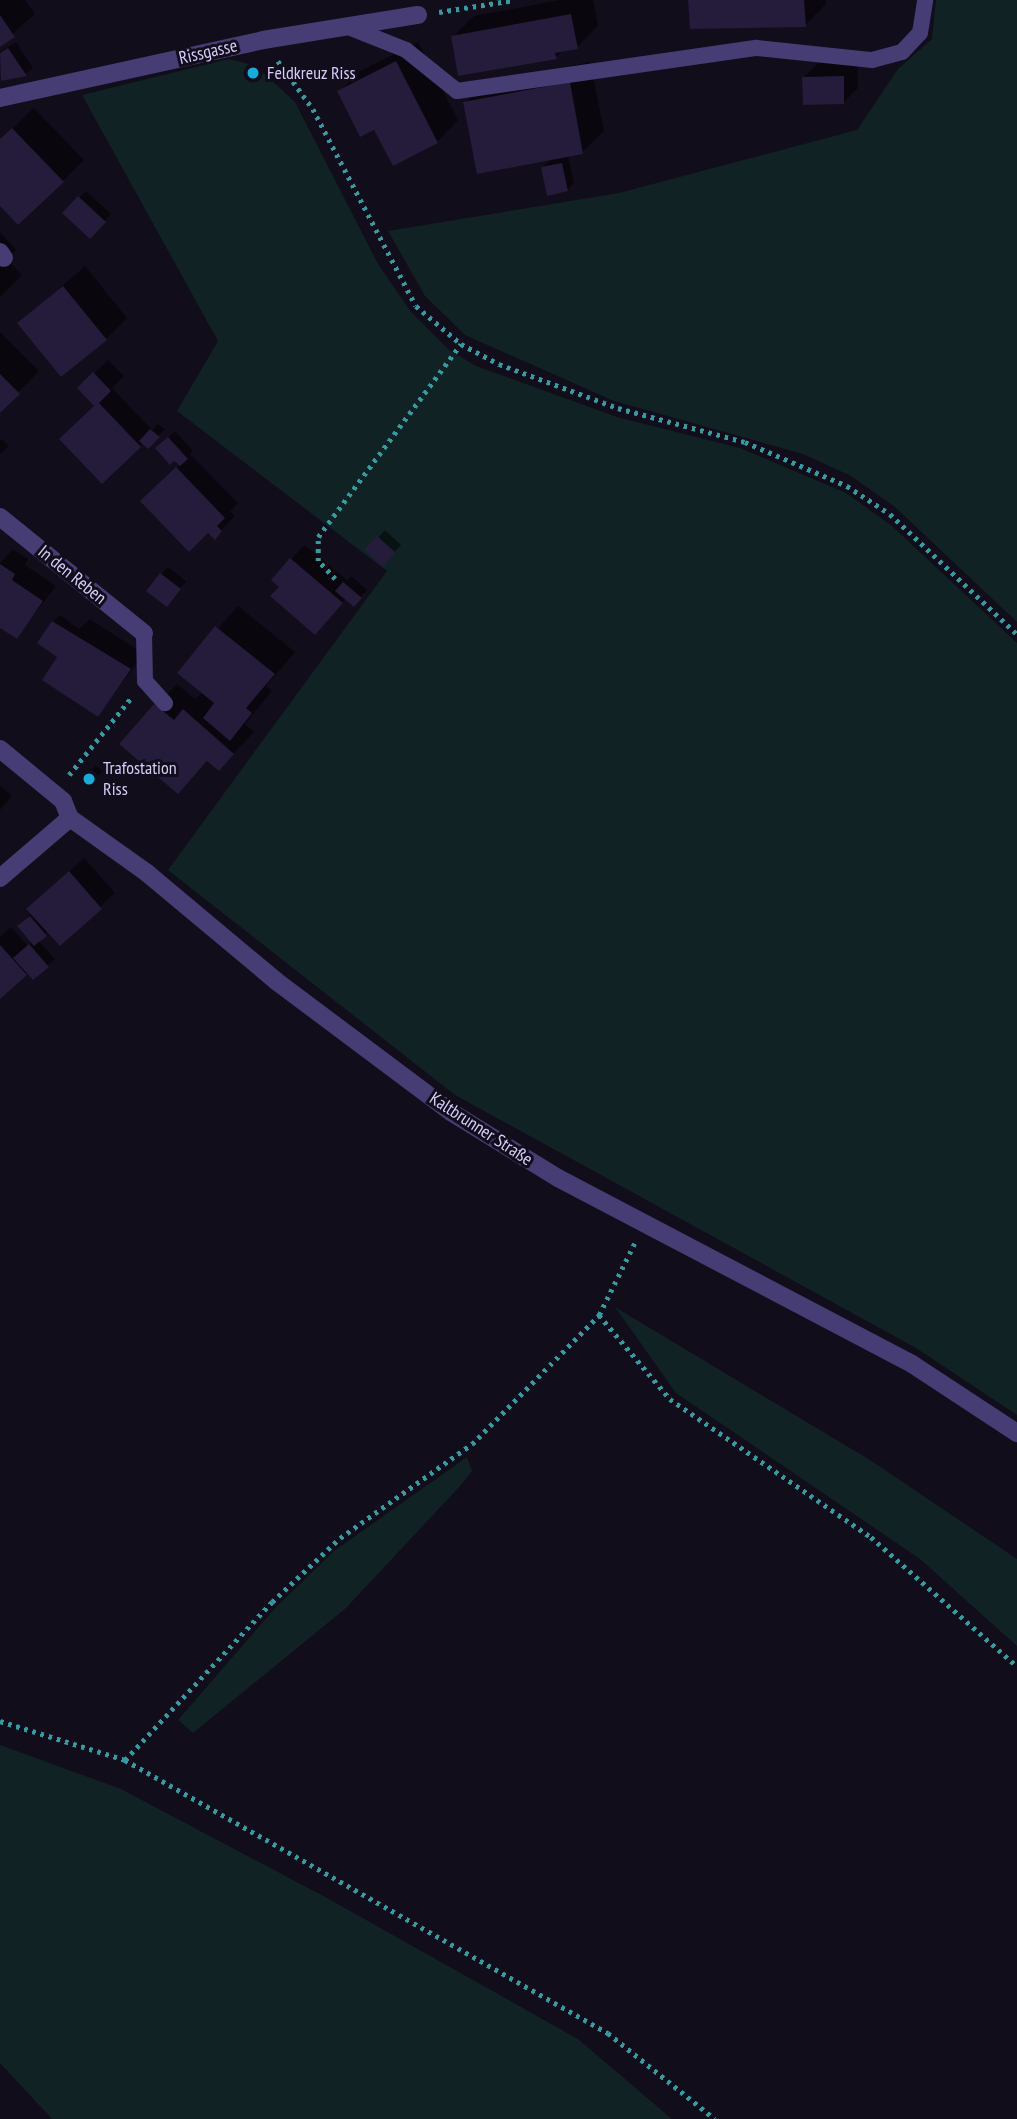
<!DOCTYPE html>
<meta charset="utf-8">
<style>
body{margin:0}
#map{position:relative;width:1017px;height:2119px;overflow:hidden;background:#110d1b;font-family:"PT Sans Narrow",sans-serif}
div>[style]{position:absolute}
.green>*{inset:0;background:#112224}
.shadow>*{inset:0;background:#0007}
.building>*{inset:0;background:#251b3a}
.path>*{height:4.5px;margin-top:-2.25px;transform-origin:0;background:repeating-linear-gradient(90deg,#389aa1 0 3.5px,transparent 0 8.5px)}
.service>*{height:16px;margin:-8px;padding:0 8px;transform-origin:8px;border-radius:8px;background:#463d75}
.minor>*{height:18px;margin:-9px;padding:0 9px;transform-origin:9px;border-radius:9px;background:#463d75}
.tertiary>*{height:18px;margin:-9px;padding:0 9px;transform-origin:9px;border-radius:9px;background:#463d75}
.dots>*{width:19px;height:19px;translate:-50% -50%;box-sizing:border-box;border:4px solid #110d1b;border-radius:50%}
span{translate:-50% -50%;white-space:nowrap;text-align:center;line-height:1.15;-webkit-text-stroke:6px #110d1b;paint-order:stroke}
.street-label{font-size:18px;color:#d8ccfa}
.poi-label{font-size:18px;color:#d8ccfa}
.left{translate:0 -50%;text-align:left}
</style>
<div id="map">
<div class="green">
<div style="clip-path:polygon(936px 0,1017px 0,1017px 622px,895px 507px,851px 476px,803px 454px,614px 401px,465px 335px,425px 296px,388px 231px,619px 193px,857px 130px,898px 69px,932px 39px)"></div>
<div style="clip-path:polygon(229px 59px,256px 66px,295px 102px,378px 264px,411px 312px,448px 349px,476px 366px,617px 417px,740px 448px,846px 493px,892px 526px,1017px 643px,1017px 1415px,916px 1348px,455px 1095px,168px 870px,387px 571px,177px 411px,218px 341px,82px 95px)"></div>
<div style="clip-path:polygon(615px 1307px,870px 1460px,1017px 1559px,1017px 1646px,920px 1559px,676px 1393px)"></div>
<div style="clip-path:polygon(467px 1457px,472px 1471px,461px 1485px,346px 1608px,193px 1733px,178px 1720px,276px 1607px,334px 1551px)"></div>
<div style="clip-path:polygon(0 1745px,121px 1789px,327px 1898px,578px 2039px,672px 2119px,52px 2119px,0 2063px)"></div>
</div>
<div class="shadow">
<div style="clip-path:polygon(0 0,25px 0,35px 14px,0 45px)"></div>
<div style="clip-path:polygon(560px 0,593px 0,598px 26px,577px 47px,563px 50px,556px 57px,453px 37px,474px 16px)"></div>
<div style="clip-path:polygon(690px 0,826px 0,826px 4px,805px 25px,762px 28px,761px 22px)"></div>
<div style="clip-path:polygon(16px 42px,33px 68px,26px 74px,2px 79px,0 52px)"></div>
<div style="clip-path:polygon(418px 42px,458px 120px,437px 142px,375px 128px,339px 92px,360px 71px)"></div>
<div style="clip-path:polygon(590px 62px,604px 131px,582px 152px,568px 155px,574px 183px,567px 190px,543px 167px,552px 158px,465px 103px,486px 82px)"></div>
<div style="clip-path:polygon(857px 62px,858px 88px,844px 102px,804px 77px,818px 63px)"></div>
<div style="clip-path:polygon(34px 108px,84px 160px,63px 181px,0 204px,0 140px)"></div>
<div style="clip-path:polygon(86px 191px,111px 214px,90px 237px,64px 213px)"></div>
<div style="clip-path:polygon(0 232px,16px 250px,7px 259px,22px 275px,0 297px)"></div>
<div style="clip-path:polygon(85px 266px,127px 318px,106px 339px,20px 323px)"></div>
<div style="clip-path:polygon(0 332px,39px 371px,0 411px)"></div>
<div style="clip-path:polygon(108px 360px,124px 376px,112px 388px,152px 430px,158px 424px,165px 429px,148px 447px,143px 443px,102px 482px,96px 406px,79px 388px)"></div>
<div style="clip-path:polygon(175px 431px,193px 451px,190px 454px,238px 503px,230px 511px,235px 516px,215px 537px,142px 501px,181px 464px,164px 441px)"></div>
<div style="clip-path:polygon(2px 439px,9px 446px,0 454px,0 441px)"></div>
<div style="clip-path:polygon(385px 530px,401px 545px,389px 558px,367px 550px)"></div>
<div style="clip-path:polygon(305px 545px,347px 580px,351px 576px,367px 590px,354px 604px,346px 598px,329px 618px,291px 559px)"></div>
<div style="clip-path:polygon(13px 549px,28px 559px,25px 565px,56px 586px,17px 637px,0 626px,0 563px)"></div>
<div style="clip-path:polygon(168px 567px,186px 581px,173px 598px,148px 591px)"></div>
<div style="clip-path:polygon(238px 606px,295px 652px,266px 686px,272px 691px,245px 724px,254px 732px,219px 769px,209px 760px,178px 792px,122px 743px,177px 684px,195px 699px,203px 692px,179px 672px)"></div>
<div style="clip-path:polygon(60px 615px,79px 629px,90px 619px,144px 654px,98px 715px,53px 622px)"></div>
<div style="clip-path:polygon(96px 766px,103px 771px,95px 779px,89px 772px)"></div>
<div style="clip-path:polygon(0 785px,12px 796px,0 810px)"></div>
<div style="clip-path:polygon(84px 858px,115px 893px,60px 944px,49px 931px,38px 940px,55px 959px,33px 978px,28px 972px,0 997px,0 937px,11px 927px,28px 946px,33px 942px,26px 920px,43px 895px)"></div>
</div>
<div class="building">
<div style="clip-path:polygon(688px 0,804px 0,806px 27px,690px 29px)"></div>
<div style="clip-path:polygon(571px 14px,578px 49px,555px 53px,557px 59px,458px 76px,451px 36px)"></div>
<div style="clip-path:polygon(0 15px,15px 37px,0 47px)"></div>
<div style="clip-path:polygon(8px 48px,27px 76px,1px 81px,0 53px)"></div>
<div style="clip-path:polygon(396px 61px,438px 143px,393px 166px,374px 130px,360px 137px,337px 91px)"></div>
<div style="clip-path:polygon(844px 76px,844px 104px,803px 105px,802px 77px)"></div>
<div style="clip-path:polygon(570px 82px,583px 154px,477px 174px,463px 102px)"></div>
<div style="clip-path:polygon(12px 128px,64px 182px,18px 225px,0 206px,0 139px)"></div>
<div style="clip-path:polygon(562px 163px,568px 191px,547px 196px,541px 167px)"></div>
<div style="clip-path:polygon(78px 196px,106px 222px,90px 239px,62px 213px)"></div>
<div style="clip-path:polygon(63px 286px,107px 340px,61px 377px,17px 323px)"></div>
<div style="clip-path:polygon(93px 372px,111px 391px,99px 403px,141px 447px,102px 484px,59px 439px,94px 406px,77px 388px)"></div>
<div style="clip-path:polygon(0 374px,20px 394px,0 413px)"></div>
<div style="clip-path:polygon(150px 429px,160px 437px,148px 449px,139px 441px)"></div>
<div style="clip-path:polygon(168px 437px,188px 459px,180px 466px,174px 461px,170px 465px,155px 448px)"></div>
<div style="clip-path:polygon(176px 467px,225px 518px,217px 526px,222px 531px,215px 540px,208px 533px,189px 552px,140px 501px)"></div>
<div style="clip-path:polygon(377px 536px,395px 552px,383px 567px,364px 550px)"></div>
<div style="clip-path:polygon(290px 558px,343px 603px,315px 635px,270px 596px,279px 587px,271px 580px)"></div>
<div style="clip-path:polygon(0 564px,15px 574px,12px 580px,43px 601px,17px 639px,0 628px)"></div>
<div style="clip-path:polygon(160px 573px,181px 589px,167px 607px,146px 591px)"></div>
<div style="clip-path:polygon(343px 582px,362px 598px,354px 607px,335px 591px)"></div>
<div style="clip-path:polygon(52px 621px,131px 669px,98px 717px,42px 680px,57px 657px,37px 643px)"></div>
<div style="clip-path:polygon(215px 626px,275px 674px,246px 708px,252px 713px,230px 741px,203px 718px,214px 703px,177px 673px)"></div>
<div style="clip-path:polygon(154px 704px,174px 720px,183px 709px,234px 754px,219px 771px,207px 761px,178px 794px,119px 744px)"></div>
<div style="clip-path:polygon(88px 771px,97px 779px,89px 788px,80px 780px)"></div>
<div style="clip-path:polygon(69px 871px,102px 909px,60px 946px,26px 909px)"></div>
<div style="clip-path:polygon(30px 916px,47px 936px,34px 946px,17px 926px)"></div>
<div style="clip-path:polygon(29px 944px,49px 967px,33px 980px,13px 958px)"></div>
<div style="clip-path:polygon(0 945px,27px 975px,0 999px)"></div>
</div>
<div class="path">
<div style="left:439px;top:12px;width:76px;rotate:-9.1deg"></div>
<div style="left:278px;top:61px;width:59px;rotate:53.9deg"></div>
<div style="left:313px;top:109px;width:222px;rotate:62.4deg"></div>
<div style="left:416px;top:306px;width:59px;rotate:40.2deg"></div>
<div style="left:461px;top:344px;width:43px;rotate:27.8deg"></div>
<div style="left:499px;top:364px;width:127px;rotate:20.3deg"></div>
<div style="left:618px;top:408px;width:131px;rotate:15deg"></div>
<div style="left:745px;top:442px;width:111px;rotate:23.3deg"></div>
<div style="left:847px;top:486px;width:51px;rotate:33.1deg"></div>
<div style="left:890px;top:514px;width:175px;rotate:43.4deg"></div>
<div style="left:335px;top:579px;width:25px;rotate:-133deg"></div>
<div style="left:318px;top:561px;width:24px;rotate:-90deg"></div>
<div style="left:318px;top:537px;width:240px;rotate:-53.5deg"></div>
<div style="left:69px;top:775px;width:99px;rotate:-51.2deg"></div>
<div style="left:599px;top:1315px;width:110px;rotate:49.8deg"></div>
<div style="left:670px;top:1399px;width:244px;rotate:34.5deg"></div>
<div style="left:871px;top:1537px;width:195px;rotate:41.5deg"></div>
<div style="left:0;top:1721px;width:131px;rotate:17.3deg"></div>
<div style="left:125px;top:1760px;width:555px;rotate:29.48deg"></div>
<div style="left:608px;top:2033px;width:137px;rotate:38.8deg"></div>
<div style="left:125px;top:1760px;width:216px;rotate:-47.1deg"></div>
<div style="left:272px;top:1602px;width:93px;rotate:-43.3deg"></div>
<div style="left:340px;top:1538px;width:162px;rotate:-35.5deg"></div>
<div style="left:472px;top:1444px;width:181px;rotate:-45.4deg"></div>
<div style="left:599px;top:1315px;width:81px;rotate:-63.7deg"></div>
</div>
<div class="service">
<div style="left:346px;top:26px;width:65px;rotate:21.8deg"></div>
<div style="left:406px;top:50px;width:65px;rotate:38.8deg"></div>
<div style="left:457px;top:91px;width:303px;rotate:-8.2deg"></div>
<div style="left:757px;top:48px;width:116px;rotate:6deg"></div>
<div style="left:872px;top:60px;width:31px;rotate:-15deg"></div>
<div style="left:902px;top:52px;width:26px;rotate:-47deg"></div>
<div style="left:920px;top:33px;width:33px;rotate:-81deg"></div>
<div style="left:144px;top:633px;width:48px;rotate:88.8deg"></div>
<div style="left:145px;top:681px;width:30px;rotate:48deg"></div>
</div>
<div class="minor">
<div style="left:0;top:98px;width:269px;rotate:-12.4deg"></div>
<div style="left:263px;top:40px;width:157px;rotate:-9.2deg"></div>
<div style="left:0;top:252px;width:7px;rotate:56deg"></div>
<div style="left:0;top:517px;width:185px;rotate:38.9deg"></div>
<div style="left:0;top:878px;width:92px;rotate:-40.6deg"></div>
</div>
<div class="tertiary">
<div style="left:0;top:749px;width:82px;rotate:39.5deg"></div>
<div style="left:63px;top:801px;width:18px;rotate:68deg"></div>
<div style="left:70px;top:818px;width:95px;rotate:35.5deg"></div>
<div style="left:147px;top:873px;width:168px;rotate:39.9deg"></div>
<div style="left:276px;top:981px;width:219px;rotate:36.8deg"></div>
<div style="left:451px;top:1112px;width:126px;rotate:31.7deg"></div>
<div style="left:558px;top:1178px;width:400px;rotate:27.7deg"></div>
<div style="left:912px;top:1364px;width:126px;rotate:33.3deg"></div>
</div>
<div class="dots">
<div style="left:253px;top:73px;background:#17addb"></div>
<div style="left:89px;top:779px;background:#17addb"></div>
</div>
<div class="street-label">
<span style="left:208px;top:52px;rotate:-13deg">Rissgasse</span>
<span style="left:72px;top:575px;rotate:39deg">In den Reben</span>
<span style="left:481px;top:1129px;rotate:33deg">Kaltbrunner Straße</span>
</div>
<div class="poi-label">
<span class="left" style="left:267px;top:73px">Feldkreuz Riss</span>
<span class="left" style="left:103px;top:779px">Trafostation<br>Riss</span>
</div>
</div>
